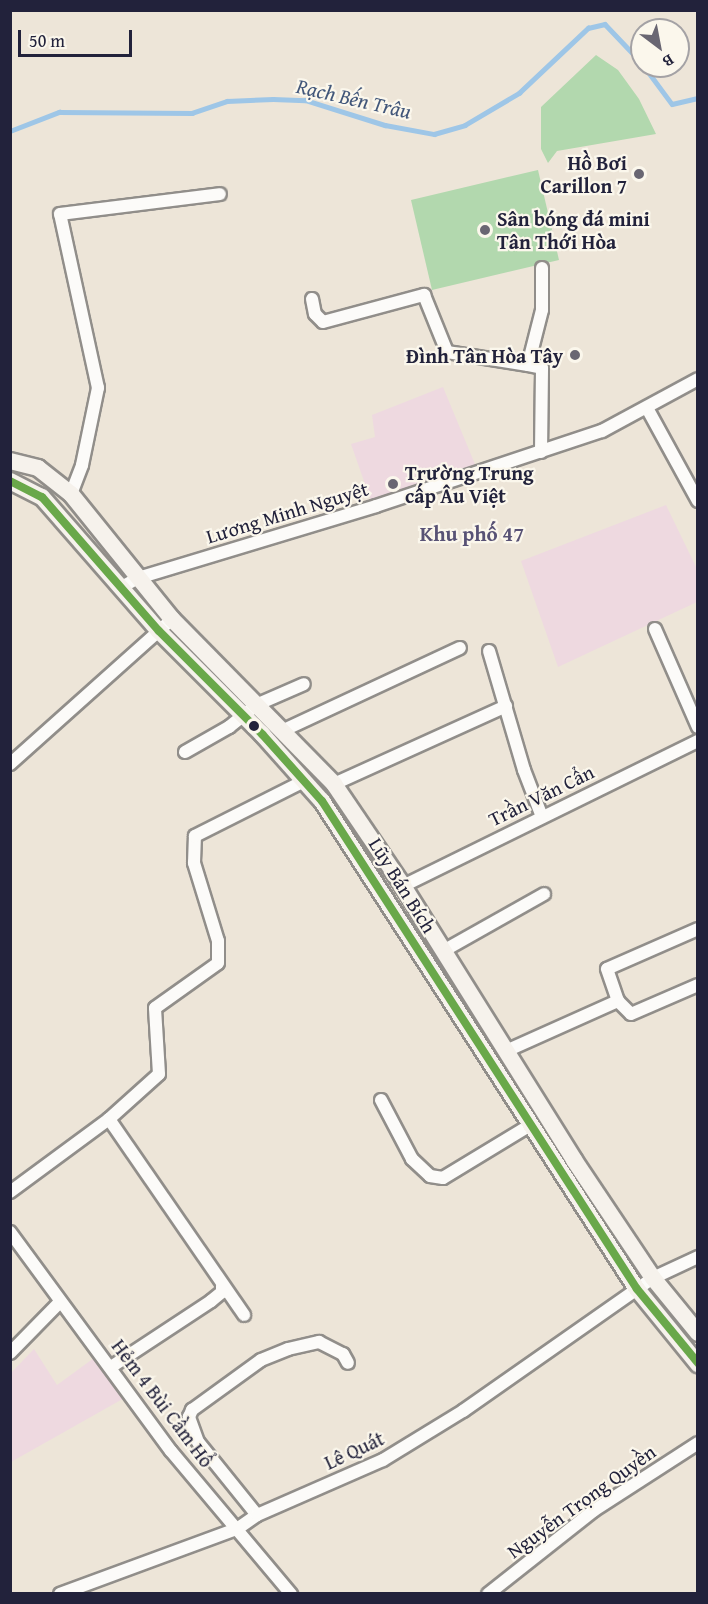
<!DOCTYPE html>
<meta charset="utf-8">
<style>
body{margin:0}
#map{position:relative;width:708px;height:1604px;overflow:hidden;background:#ede5d8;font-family:"Gentium Book Plus",serif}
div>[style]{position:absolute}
.built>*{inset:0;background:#eed9e0}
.green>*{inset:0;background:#b2d8ae}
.stream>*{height:4.5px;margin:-2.25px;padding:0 2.25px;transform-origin:2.25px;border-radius:2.25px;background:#9ec6e7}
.roads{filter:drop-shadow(2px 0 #918e8a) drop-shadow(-2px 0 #918e8a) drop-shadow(0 2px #918e8a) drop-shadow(0 -2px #918e8a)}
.street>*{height:12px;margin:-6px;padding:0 6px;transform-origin:6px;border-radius:6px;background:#fcfbf9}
.secondary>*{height:16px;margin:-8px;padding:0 8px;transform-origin:8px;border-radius:8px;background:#f6f2ec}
.bus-1>*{height:8px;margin:-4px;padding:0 4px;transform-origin:4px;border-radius:4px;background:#69a84a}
.dots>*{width:16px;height:16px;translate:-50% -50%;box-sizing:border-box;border:3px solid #fbf7ec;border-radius:50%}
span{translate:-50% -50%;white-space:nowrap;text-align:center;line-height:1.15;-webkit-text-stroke:4.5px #fbf7ec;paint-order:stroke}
.poi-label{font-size:20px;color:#22223b;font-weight:700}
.right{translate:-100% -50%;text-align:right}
.left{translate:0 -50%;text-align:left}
.street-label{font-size:20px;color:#22223b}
.water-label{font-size:21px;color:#42577a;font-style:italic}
.neighbourhood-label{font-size:21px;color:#585275;font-weight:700}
.frame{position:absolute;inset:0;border:12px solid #22223b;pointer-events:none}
.north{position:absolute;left:630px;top:18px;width:60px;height:60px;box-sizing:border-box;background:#fbf7ec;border:2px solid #a4a2a5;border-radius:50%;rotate:148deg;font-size:16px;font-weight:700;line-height:24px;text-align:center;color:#22223b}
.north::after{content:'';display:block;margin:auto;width:21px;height:27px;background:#696672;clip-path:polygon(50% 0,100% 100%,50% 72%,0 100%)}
.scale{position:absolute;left:18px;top:30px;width:114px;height:27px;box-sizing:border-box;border:3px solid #22223b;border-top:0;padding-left:8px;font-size:18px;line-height:21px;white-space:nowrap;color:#22223b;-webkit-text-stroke:4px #fbf7ec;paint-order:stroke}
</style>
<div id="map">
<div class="built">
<div style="clip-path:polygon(443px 387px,477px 469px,373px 507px,351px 444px,375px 437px,372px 415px)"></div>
<div style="clip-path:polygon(666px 505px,697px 569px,697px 602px,558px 667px,521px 561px)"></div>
<div style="clip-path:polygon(34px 1349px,57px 1385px,105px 1350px,135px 1392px,11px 1462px,10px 1374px)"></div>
</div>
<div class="green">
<div style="clip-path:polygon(596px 55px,618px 70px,639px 99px,656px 134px,557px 151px,548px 163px,541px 149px,541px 107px)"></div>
<div style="clip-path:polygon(538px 170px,559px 260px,432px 290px,411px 200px)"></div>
</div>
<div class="stream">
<div style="left:644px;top:66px;width:47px;rotate:53.6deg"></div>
<div style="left:672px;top:104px;width:27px;rotate:-13deg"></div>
<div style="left:10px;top:131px;width:53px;rotate:-21.2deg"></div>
<div style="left:59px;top:112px;width:133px;rotate:0.4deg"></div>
<div style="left:192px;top:113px;width:37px;rotate:-19deg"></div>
<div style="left:227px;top:101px;width:46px;rotate:-2.5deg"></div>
<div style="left:273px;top:99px;width:32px;rotate:2deg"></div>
<div style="left:305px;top:100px;width:84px;rotate:17.4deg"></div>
<div style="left:385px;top:125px;width:50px;rotate:10.4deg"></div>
<div style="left:434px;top:134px;width:32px;rotate:-16deg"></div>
<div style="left:465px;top:125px;width:63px;rotate:-30.7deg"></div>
<div style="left:519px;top:93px;width:95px;rotate:-43.3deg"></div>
<div style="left:588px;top:28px;width:17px;rotate:-13deg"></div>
<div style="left:605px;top:24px;width:54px;rotate:46.5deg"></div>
</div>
<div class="roads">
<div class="street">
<div style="left:312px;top:299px;width:15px;rotate:79deg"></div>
<div style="left:315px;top:314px;width:11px;rotate:45deg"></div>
<div style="left:323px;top:322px;width:105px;rotate:-15deg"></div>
<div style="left:424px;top:295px;width:61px;rotate:68deg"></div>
<div style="left:447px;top:352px;width:82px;rotate:9.1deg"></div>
<div style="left:647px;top:408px;width:106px;rotate:61.3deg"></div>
<div style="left:541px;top:452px;width:84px;rotate:-89.3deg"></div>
<div style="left:542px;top:368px;width:14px;rotate:-168deg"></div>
<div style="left:528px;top:365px;width:57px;rotate:-75.7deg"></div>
<div style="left:542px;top:310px;width:42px;rotate:-90deg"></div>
<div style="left:71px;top:494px;width:31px;rotate:-69deg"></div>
<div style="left:82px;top:465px;width:79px;rotate:-78.3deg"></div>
<div style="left:98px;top:388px;width:178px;rotate:-102.3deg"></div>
<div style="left:60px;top:214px;width:161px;rotate:-7.1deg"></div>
<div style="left:120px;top:588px;width:21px;rotate:-29deg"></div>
<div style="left:138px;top:578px;width:249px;rotate:-16.8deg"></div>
<div style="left:376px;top:506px;width:238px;rotate:-18.4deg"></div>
<div style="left:602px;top:431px;width:109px;rotate:-28.4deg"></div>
<div style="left:655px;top:629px;width:107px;rotate:66.3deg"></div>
<div style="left:489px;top:651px;width:124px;rotate:73.6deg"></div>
<div style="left:524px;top:770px;width:50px;rotate:69deg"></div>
<div style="left:284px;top:730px;width:194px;rotate:-25deg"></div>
<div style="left:185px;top:752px;width:51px;rotate:-29.6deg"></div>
<div style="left:229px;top:727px;width:35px;rotate:-39deg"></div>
<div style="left:256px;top:705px;width:52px;rotate:-23.6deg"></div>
<div style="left:10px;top:764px;width:217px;rotate:-41.8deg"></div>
<div style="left:334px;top:784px;width:189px;rotate:-24.4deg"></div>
<div style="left:403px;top:886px;width:329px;rotate:-26.2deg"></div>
<div style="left:698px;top:929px;width:99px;rotate:156.3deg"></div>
<div style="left:607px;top:969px;width:34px;rotate:71deg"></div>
<div style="left:618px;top:1001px;width:18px;rotate:45deg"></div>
<div style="left:631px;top:1014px;width:73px;rotate:-23.4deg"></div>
<div style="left:443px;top:951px;width:116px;rotate:-29.4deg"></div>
<div style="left:506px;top:1051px;width:123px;rotate:-24.1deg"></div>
<div style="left:381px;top:1100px;width:67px;rotate:62.3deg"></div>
<div style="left:412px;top:1159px;width:25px;rotate:43deg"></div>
<div style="left:430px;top:1176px;width:13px;rotate:9deg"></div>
<div style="left:443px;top:1178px;width:102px;rotate:-31.3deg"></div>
<div style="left:109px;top:1119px;width:238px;rotate:55.4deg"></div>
<div style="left:10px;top:1192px;width:123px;rotate:-36.4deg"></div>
<div style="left:109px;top:1119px;width:67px;rotate:-42deg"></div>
<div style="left:159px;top:1074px;width:66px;rotate:-93.5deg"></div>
<div style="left:155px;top:1008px;width:77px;rotate:-35.5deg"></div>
<div style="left:218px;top:963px;width:22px;rotate:-90deg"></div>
<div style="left:218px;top:941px;width:82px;rotate:-107.1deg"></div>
<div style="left:194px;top:863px;width:27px;rotate:-88deg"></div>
<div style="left:195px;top:836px;width:122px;rotate:-26.8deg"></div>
<div style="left:10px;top:1232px;width:272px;rotate:53.7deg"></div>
<div style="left:171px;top:1451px;width:187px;rotate:50deg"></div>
<div style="left:10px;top:1353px;width:70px;rotate:-45.6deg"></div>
<div style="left:111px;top:1367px;width:120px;rotate:-33.4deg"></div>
<div style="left:211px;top:1301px;width:14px;rotate:-39deg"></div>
<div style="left:222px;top:1292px;width:6px;rotate:-90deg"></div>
<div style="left:257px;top:1515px;width:94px;rotate:-128.9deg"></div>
<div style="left:198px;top:1442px;width:27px;rotate:-110deg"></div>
<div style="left:189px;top:1417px;width:8px;rotate:-67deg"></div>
<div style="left:192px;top:1410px;width:85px;rotate:-35.9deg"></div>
<div style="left:261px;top:1360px;width:29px;rotate:-22deg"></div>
<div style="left:288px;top:1349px;width:32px;rotate:-13deg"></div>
<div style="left:319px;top:1342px;width:27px;rotate:27deg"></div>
<div style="left:343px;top:1354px;width:10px;rotate:61deg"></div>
<div style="left:60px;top:1594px;width:189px;rotate:-20.2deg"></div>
<div style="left:237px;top:1529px;width:24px;rotate:-35deg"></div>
<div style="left:257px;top:1515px;width:137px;rotate:-23.6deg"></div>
<div style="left:383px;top:1460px;width:94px;rotate:-31.5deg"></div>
<div style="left:463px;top:1411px;width:232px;rotate:-35deg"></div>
<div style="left:653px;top:1278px;width:50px;rotate:-25deg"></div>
<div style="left:488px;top:1594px;width:134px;rotate:-38.3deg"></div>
<div style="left:593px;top:1511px;width:125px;rotate:-32.9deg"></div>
</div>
<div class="secondary">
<div style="left:10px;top:461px;width:29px;rotate:14deg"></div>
<div style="left:38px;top:468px;width:42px;rotate:38.2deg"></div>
<div style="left:71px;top:494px;width:161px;rotate:51.1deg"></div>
<div style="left:172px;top:619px;width:231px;rotate:45.5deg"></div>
<div style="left:334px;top:784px;width:123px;rotate:55.9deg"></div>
<div style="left:403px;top:886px;width:323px;rotate:58deg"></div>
<div style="left:574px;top:1160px;width:142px;rotate:56.2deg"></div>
<div style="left:653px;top:1278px;width:71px;rotate:50.7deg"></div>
<div style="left:10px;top:481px;width:36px;rotate:27deg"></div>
<div style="left:42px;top:497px;width:178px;rotate:48.9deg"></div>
<div style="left:159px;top:631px;width:146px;rotate:45deg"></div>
<div style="left:262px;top:734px;width:90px;rotate:48.2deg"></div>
<div style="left:322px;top:801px;width:581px;rotate:57.16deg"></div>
<div style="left:637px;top:1289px;width:97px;rotate:50.9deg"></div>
</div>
</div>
<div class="bus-1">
<div style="left:10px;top:481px;width:36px;rotate:27deg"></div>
<div style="left:42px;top:497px;width:178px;rotate:48.9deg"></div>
<div style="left:159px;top:631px;width:146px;rotate:45deg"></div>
<div style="left:262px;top:734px;width:90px;rotate:48.2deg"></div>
<div style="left:322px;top:801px;width:581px;rotate:57.16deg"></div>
<div style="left:637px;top:1289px;width:96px;rotate:50.5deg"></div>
</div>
<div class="dots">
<div style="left:639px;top:174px;background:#696672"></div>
<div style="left:485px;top:230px;background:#696672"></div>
<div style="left:575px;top:355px;background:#696672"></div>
<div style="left:393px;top:484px;background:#696672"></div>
<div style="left:254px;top:726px;background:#22223b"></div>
</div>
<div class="poi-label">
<span class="right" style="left:627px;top:174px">Hồ Bơi<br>Carillon 7</span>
<span class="left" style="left:497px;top:230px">Sân bóng đá mini<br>Tân Thới Hòa</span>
<span class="right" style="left:563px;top:355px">Đình Tân Hòa Tây</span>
<span class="left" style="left:405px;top:484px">Trường Trung<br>cấp Âu Việt</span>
</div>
<div class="street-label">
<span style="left:287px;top:512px;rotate:-17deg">Lương Minh Nguyệt</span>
<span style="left:541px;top:795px;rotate:-26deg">Trần Văn Cẩn</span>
<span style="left:403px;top:885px;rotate:58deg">Lũy Bán Bích</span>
<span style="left:163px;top:1403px;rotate:53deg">Hẻm 4 Bùi Cầm Hổ</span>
<span style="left:354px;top:1450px;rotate:-25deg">Lê Quát</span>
<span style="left:581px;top:1501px;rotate:-36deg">Nguyễn Trọng Quyền</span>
</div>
<div class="water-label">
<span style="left:354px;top:99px;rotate:13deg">Rạch Bến Trâu</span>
</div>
<div class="neighbourhood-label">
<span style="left:472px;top:534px">Khu phố 47</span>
</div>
<div class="frame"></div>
<div class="north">B</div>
<div class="scale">50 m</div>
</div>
